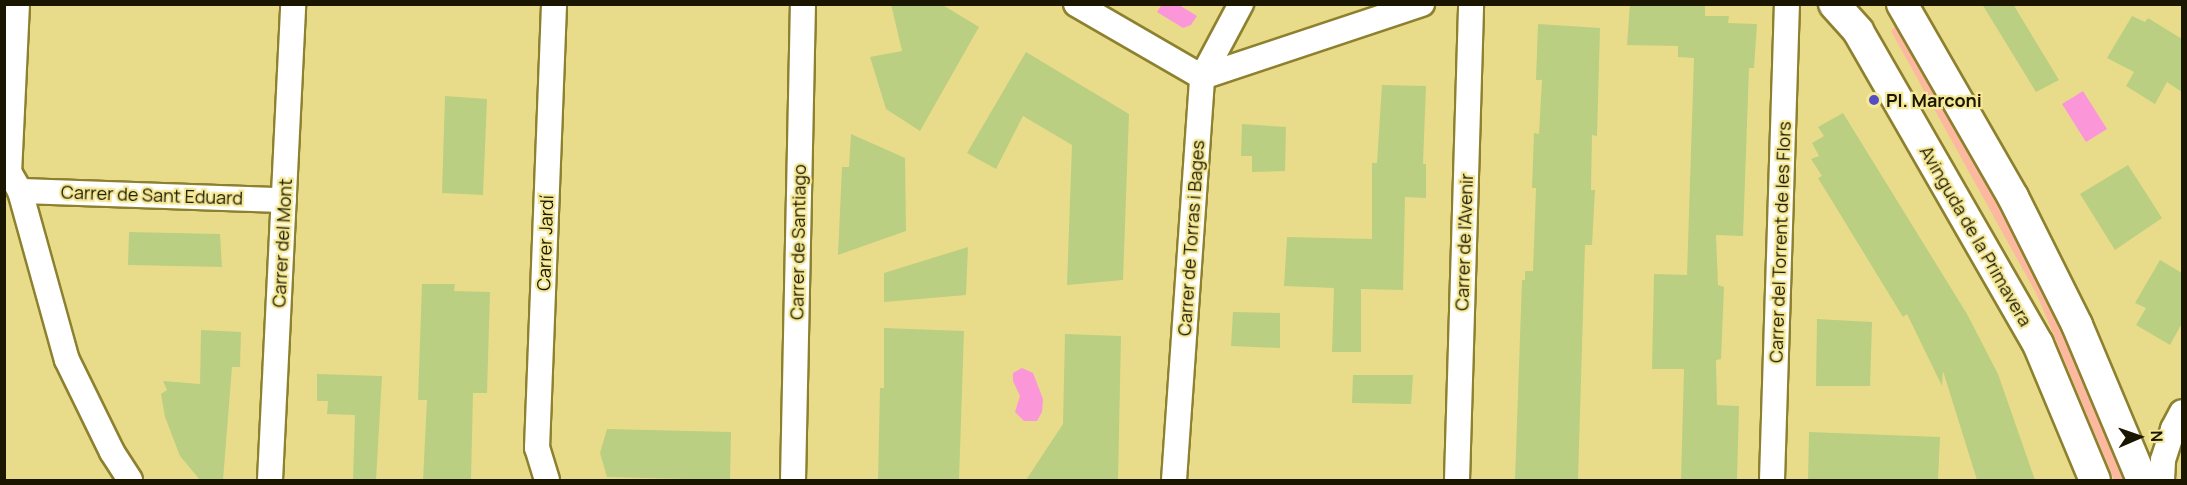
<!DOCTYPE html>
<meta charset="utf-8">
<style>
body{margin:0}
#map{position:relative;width:2187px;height:485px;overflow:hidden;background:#e8dc8b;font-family:Manrope,sans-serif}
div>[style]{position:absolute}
.green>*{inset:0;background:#fcb9a0}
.water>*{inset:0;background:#fb97d9}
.building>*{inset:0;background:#bacf82}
.roads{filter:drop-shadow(2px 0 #8d812f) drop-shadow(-2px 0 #8d812f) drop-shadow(0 2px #8d812f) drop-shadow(0 -2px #8d812f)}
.minor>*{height:24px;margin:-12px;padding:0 12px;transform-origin:12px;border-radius:12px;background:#fff}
.tertiary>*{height:30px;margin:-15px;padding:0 15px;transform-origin:15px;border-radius:15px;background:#fff}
.dots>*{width:16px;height:16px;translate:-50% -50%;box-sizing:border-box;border:3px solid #f5e997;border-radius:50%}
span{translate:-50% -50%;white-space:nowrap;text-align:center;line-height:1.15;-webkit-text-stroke:4.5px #f5e997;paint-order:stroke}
.poi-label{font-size:18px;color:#1a1600;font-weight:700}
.left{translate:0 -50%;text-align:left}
.street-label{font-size:18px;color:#1a1600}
.frame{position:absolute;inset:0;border:6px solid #1a1600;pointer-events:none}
.north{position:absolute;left:2109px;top:407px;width:60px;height:60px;-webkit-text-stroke:4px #f5e997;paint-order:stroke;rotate:88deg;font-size:16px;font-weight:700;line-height:24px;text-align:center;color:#1a1600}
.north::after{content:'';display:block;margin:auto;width:21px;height:27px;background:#1a1600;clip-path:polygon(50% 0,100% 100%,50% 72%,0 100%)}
</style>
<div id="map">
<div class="green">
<div style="clip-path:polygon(1896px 26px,1934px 83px,1984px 172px,2073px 341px,2129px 480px,2114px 480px,2037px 295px,1891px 31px)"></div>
</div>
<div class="water">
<div style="clip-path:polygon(1162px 4px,1179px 5px,1197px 16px,1191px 25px,1183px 28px,1157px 12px)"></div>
<div style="clip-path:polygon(2083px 91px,2107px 129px,2086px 142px,2062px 104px)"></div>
<div style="clip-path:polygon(1022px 368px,1033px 373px,1043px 399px,1042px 412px,1037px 421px,1024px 421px,1015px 412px,1020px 396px,1013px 381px,1013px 373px)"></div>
</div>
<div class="building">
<div style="clip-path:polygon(891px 4px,941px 4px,979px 27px,920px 131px,886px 109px,870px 57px,902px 51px)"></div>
<div style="clip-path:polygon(1630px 4px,1705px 6px,1705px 16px,1729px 16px,1728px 23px,1757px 24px,1754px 68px,1749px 68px,1743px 236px,1716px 235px,1718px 285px,1724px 287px,1721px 359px,1716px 360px,1717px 405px,1739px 406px,1737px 480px,1681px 480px,1684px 369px,1652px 369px,1654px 274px,1687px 275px,1694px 58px,1678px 57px,1678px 46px,1627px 45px)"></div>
<div style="clip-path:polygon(1982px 4px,2013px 4px,2059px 80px,2036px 92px)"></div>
<div style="clip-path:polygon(2132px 16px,2145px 22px,2148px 18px,2182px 39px,2182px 92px,2167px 82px,2155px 104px,2126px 86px,2134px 72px,2107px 58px)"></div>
<div style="clip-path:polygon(1538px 24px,1600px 28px,1597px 136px,1592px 135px,1591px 190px,1595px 190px,1592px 245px,1585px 245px,1578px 480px,1515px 480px,1522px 280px,1525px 280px,1525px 271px,1533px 271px,1536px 188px,1532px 188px,1534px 133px,1539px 134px,1542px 80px,1536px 80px)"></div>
<div style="clip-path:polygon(1026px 52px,1129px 114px,1123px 280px,1067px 285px,1072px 145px,1023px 116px,996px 169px,967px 153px)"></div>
<div style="clip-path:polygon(1382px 85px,1426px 86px,1423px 164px,1426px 164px,1426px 198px,1405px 197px,1403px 290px,1361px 289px,1361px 352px,1332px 352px,1334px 288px,1284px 286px,1287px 237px,1372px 239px,1372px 163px,1377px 163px)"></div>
<div style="clip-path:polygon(445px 96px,487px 99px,483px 195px,442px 193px)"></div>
<div style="clip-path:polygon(1843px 113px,1967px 314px,1998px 374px,2035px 480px,1977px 480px,1943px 371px,1942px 386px,1907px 314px,1903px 317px,1818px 178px,1822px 176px,1811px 159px,1819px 156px,1812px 143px,1824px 136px,1818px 127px)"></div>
<div style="clip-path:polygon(1242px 124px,1286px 127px,1285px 171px,1252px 172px,1252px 156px,1241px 156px)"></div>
<div style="clip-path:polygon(851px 134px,905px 158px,906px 231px,838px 255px,842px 167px,849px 167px)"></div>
<div style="clip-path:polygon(2128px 165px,2162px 218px,2115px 250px,2080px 194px)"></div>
<div style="clip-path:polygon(129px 232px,220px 234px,222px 267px,128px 265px)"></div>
<div style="clip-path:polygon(968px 247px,966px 295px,884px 302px,884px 273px)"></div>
<div style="clip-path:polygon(2160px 260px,2182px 273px,2182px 323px,2170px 345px,2136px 325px,2146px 308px,2135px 303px)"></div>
<div style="clip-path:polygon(422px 284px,455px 284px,454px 291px,490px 292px,487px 393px,473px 393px,471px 480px,423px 480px,427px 400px,418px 400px)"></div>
<div style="clip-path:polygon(1233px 312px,1280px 313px,1280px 348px,1231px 346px)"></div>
<div style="clip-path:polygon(1817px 319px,1872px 322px,1870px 386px,1816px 386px)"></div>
<div style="clip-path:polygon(884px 328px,964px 331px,959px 480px,878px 480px,880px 388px,884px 388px)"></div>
<div style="clip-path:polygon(201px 330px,241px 332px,240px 367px,232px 367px,223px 480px,200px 480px,180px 456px,165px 417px,161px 394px,167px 390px,163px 381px,200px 384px)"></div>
<div style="clip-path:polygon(1065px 334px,1121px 336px,1118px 480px,1026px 480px,1063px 424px)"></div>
<div style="clip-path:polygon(317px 374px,382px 376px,376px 480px,353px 480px,355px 415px,327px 414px,328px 401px,317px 401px)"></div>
<div style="clip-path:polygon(1353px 375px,1413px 375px,1411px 404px,1352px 403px)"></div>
<div style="clip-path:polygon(607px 429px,731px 432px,730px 480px,607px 477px,600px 453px)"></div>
<div style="clip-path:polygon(1809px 432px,1940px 437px,1938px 480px,1808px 480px)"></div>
</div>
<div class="roads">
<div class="minor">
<div style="left:17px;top:4px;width:168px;rotate:92.7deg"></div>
<div style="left:9px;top:172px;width:22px;rotate:60deg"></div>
<div style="left:20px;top:191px;width:175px;rotate:74.5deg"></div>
<div style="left:67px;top:360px;width:102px;rotate:63.9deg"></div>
<div style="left:112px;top:452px;width:33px;rotate:57deg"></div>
<div style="left:1076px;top:4px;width:146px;rotate:30.1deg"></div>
<div style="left:1202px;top:77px;width:232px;rotate:-18.4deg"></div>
<div style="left:20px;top:191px;width:264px;rotate:2deg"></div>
<div style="left:270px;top:480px;width:477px;rotate:-87.2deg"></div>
<div style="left:547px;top:480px;width:34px;rotate:-107deg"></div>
<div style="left:537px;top:448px;width:444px;rotate:-87.8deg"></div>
<div style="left:793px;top:480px;width:476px;rotate:-88.8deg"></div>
<div style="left:1174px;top:480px;width:404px;rotate:-86deg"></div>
<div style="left:1202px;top:77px;width:83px;rotate:-61.9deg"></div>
<div style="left:1457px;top:480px;width:476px;rotate:-88.3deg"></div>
<div style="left:1772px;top:480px;width:476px;rotate:-88.2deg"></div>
<div style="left:2162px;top:480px;width:20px;rotate:-87deg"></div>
<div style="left:2163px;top:460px;width:33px;rotate:-72deg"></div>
<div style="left:2173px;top:429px;width:19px;rotate:-62deg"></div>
</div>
<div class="tertiary">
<div style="left:1834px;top:4px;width:36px;rotate:48deg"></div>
<div style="left:1858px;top:31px;width:361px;rotate:60.1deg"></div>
<div style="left:2038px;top:344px;width:147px;rotate:67.3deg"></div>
<div style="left:1902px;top:4px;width:223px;rotate:60.1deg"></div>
<div style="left:2013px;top:197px;width:143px;rotate:63.4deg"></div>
<div style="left:2077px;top:325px;width:168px;rotate:67.2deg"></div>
</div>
</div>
<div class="dots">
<div style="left:1874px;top:100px;background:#564dc5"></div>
</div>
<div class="poi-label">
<span class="left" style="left:1886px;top:100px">Pl. Marconi</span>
</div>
<div class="street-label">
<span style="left:152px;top:195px;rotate:2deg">Carrer de Sant Eduard</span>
<span style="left:1976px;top:236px;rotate:60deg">Avinguda de la Primavera</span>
<span style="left:1191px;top:238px;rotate:-86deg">Carrer de Torras i Bages</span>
<span style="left:798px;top:242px;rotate:-89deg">Carrer de Santiago</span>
<span style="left:1464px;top:242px;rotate:-88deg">Carrer de l'Avenir</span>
<span style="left:1780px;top:242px;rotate:-88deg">Carrer del Torrent de les Flors</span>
<span style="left:282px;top:243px;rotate:-87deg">Carrer del Mont</span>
<span style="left:545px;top:243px;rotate:-88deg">Carrer Jardí</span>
</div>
<div class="frame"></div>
<div class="north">N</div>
</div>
